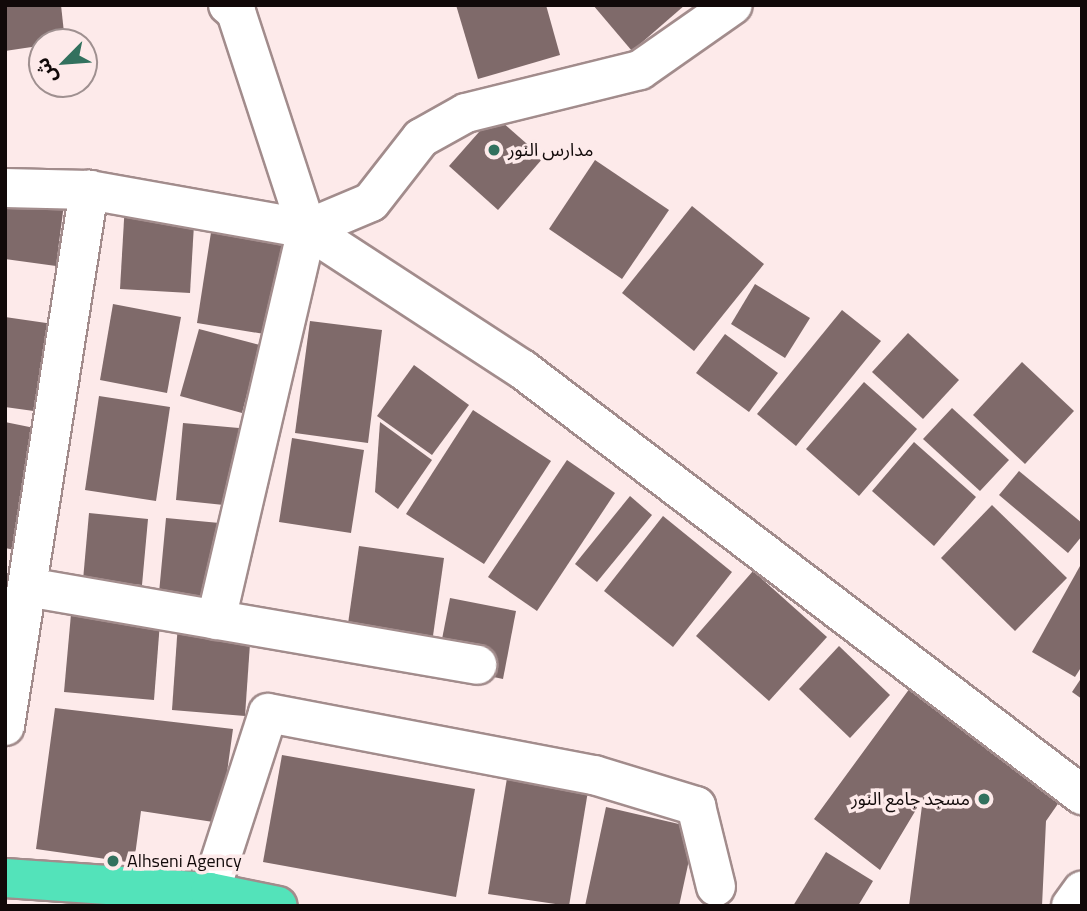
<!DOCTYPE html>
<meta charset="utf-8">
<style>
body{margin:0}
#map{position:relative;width:1087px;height:911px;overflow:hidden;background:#fdeaea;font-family:"Titillium Web","Noto Sans Arabic",sans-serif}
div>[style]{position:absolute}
.building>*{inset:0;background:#7f6a6a}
.roads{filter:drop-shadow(2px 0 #a28c8c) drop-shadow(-2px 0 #a28c8c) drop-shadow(0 2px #a28c8c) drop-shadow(0 -2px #a28c8c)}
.minor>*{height:38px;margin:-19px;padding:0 19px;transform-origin:19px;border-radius:19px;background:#fff}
.highway>*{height:38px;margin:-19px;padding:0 19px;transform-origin:19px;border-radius:19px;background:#53e3ba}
.dots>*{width:19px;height:19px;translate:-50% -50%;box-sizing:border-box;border:4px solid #fdeaea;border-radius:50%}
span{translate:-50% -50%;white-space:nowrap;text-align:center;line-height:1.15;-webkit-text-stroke:7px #fdeaea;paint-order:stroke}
.poi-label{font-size:18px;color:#110909}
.left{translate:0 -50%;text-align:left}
.right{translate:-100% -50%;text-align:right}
.frame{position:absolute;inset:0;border:7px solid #110909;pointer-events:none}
.north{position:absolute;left:28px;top:28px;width:70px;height:70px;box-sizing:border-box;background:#fdeaea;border:2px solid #9f9090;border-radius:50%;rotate:245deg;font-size:19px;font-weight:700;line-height:28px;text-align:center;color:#110909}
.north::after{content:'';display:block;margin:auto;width:24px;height:32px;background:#32715e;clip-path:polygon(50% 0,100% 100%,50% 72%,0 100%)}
</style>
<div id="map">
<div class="building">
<div style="clip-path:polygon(5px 5px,61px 5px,65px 42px,5px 51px)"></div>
<div style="clip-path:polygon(456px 5px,546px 5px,560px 55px,478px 79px)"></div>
<div style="clip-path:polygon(593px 5px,685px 5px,632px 51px)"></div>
<div style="clip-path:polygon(494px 115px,543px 158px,498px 210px,449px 166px)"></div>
<div style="clip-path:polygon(595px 160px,669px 210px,622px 279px,549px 229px)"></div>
<div style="clip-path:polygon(5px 196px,64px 204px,56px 266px,5px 259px)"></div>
<div style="clip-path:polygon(125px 203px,195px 207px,190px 293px,120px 289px)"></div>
<div style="clip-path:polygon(692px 206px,764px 264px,694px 351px,622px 293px)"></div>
<div style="clip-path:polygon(212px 226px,285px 238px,270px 335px,197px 323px)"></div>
<div style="clip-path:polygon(755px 284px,810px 318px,785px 358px,731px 324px)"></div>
<div style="clip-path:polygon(113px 304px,181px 317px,167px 393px,100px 380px)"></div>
<div style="clip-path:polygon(842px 310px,881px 341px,796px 446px,757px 414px)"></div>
<div style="clip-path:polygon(5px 317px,60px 325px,48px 413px,5px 407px)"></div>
<div style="clip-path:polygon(310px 321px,382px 330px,368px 443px,295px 433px)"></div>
<div style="clip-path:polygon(199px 329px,260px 345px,242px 413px,180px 396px)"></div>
<div style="clip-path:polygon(908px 333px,959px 380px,923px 419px,872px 372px)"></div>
<div style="clip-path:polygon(725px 334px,778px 373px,749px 412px,696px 373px)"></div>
<div style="clip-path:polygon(1022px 362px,1074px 411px,1025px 464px,973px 415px)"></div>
<div style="clip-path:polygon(414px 365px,469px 405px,432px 455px,377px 416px)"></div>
<div style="clip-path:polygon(864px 382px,917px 429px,859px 496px,806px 449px)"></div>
<div style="clip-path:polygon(99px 396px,170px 407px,156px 501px,85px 490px)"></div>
<div style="clip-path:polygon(952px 408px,1009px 460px,980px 491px,923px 439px)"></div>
<div style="clip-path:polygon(473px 410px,551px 461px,484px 564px,406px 514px)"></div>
<div style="clip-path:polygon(5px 422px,49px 431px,25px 552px,5px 548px)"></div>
<div style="clip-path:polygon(380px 422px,432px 460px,398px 509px,375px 492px)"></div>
<div style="clip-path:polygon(183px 423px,250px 429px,243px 507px,176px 500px)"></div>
<div style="clip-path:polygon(292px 438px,364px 450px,351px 533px,279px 522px)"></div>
<div style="clip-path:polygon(914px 442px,976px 497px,934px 546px,872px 491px)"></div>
<div style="clip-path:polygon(567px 460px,615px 493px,537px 611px,488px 577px)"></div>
<div style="clip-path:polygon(1019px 471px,1082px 523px,1082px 536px,1068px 553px,999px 495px)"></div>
<div style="clip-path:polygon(630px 496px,652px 515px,597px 582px,575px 564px)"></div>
<div style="clip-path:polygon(992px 505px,1067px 578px,1015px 631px,941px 558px)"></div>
<div style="clip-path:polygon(89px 513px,148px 519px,142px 585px,83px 580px)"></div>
<div style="clip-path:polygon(663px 516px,732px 572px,673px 647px,604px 591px)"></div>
<div style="clip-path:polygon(166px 518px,241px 525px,233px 602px,159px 593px)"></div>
<div style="clip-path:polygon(359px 546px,444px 558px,430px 657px,345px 645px)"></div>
<div style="clip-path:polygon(1080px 566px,1082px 666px,1075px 677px,1032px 652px)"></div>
<div style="clip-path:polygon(753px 571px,827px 637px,769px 701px,696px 636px)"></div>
<div style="clip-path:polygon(450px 598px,516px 611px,503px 679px,437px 665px)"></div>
<div style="clip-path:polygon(71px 614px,160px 622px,154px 700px,64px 692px)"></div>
<div style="clip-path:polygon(178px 623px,251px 629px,245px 716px,172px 710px)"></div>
<div style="clip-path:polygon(839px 646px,890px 695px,850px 738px,799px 689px)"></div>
<div style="clip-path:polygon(1082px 677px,1082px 699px,1072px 692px)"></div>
<div style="clip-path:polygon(910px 688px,1062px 798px,1046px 821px,1042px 906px,909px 906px,923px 798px,880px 870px,814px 819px)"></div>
<div style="clip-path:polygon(55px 708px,233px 729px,220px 823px,141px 811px,134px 863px,36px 849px)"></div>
<div style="clip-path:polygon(282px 755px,475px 789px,456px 897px,263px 862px)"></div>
<div style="clip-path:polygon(507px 778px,588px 791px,569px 906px,488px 894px)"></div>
<div style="clip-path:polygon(606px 807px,696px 828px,679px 906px,585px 906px)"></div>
<div style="clip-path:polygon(826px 852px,873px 881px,858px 906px,793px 906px)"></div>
</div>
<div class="roads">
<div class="minor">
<div style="left:228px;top:5px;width:11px;rotate:41deg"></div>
<div style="left:236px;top:12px;width:228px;rotate:71.9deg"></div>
<div style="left:307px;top:229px;width:69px;rotate:-22.9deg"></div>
<div style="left:371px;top:202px;width:81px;rotate:-52deg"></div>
<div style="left:421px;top:138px;width:51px;rotate:-29.1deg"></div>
<div style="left:466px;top:113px;width:179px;rotate:-13.9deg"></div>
<div style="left:640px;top:70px;width:113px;rotate:-35deg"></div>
<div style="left:5px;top:188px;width:84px;rotate:1.4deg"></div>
<div style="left:89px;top:190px;width:221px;rotate:10.1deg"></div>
<div style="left:307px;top:229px;width:257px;rotate:33.1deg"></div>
<div style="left:522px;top:369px;width:704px;rotate:37.26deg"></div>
<div style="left:27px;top:587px;width:457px;rotate:9.8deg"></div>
<div style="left:216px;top:620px;width:401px;rotate:-76.9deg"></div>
<div style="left:5px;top:726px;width:543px;rotate:-81.09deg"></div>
<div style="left:210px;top:892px;width:188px;rotate:-72deg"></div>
<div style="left:268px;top:713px;width:332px;rotate:10.8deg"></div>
<div style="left:594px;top:775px;width:107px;rotate:16.9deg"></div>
<div style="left:696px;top:806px;width:83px;rotate:76.1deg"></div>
<div style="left:1071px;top:906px;width:19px;rotate:-54deg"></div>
</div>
<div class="highway">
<div style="left:5px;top:878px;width:205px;rotate:3.9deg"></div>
<div style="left:210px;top:892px;width:69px;rotate:11.6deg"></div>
</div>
</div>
<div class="dots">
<div style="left:494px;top:150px;background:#32715e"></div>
<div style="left:984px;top:799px;background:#32715e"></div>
<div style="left:113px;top:861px;background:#32715e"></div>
</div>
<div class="poi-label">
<span class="left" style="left:508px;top:150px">مدارس النور</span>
<span class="right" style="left:970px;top:799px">مسجد جامع النور</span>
<span class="left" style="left:127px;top:861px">Alhseni Agency</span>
</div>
<div class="frame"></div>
<div class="north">ش</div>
</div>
